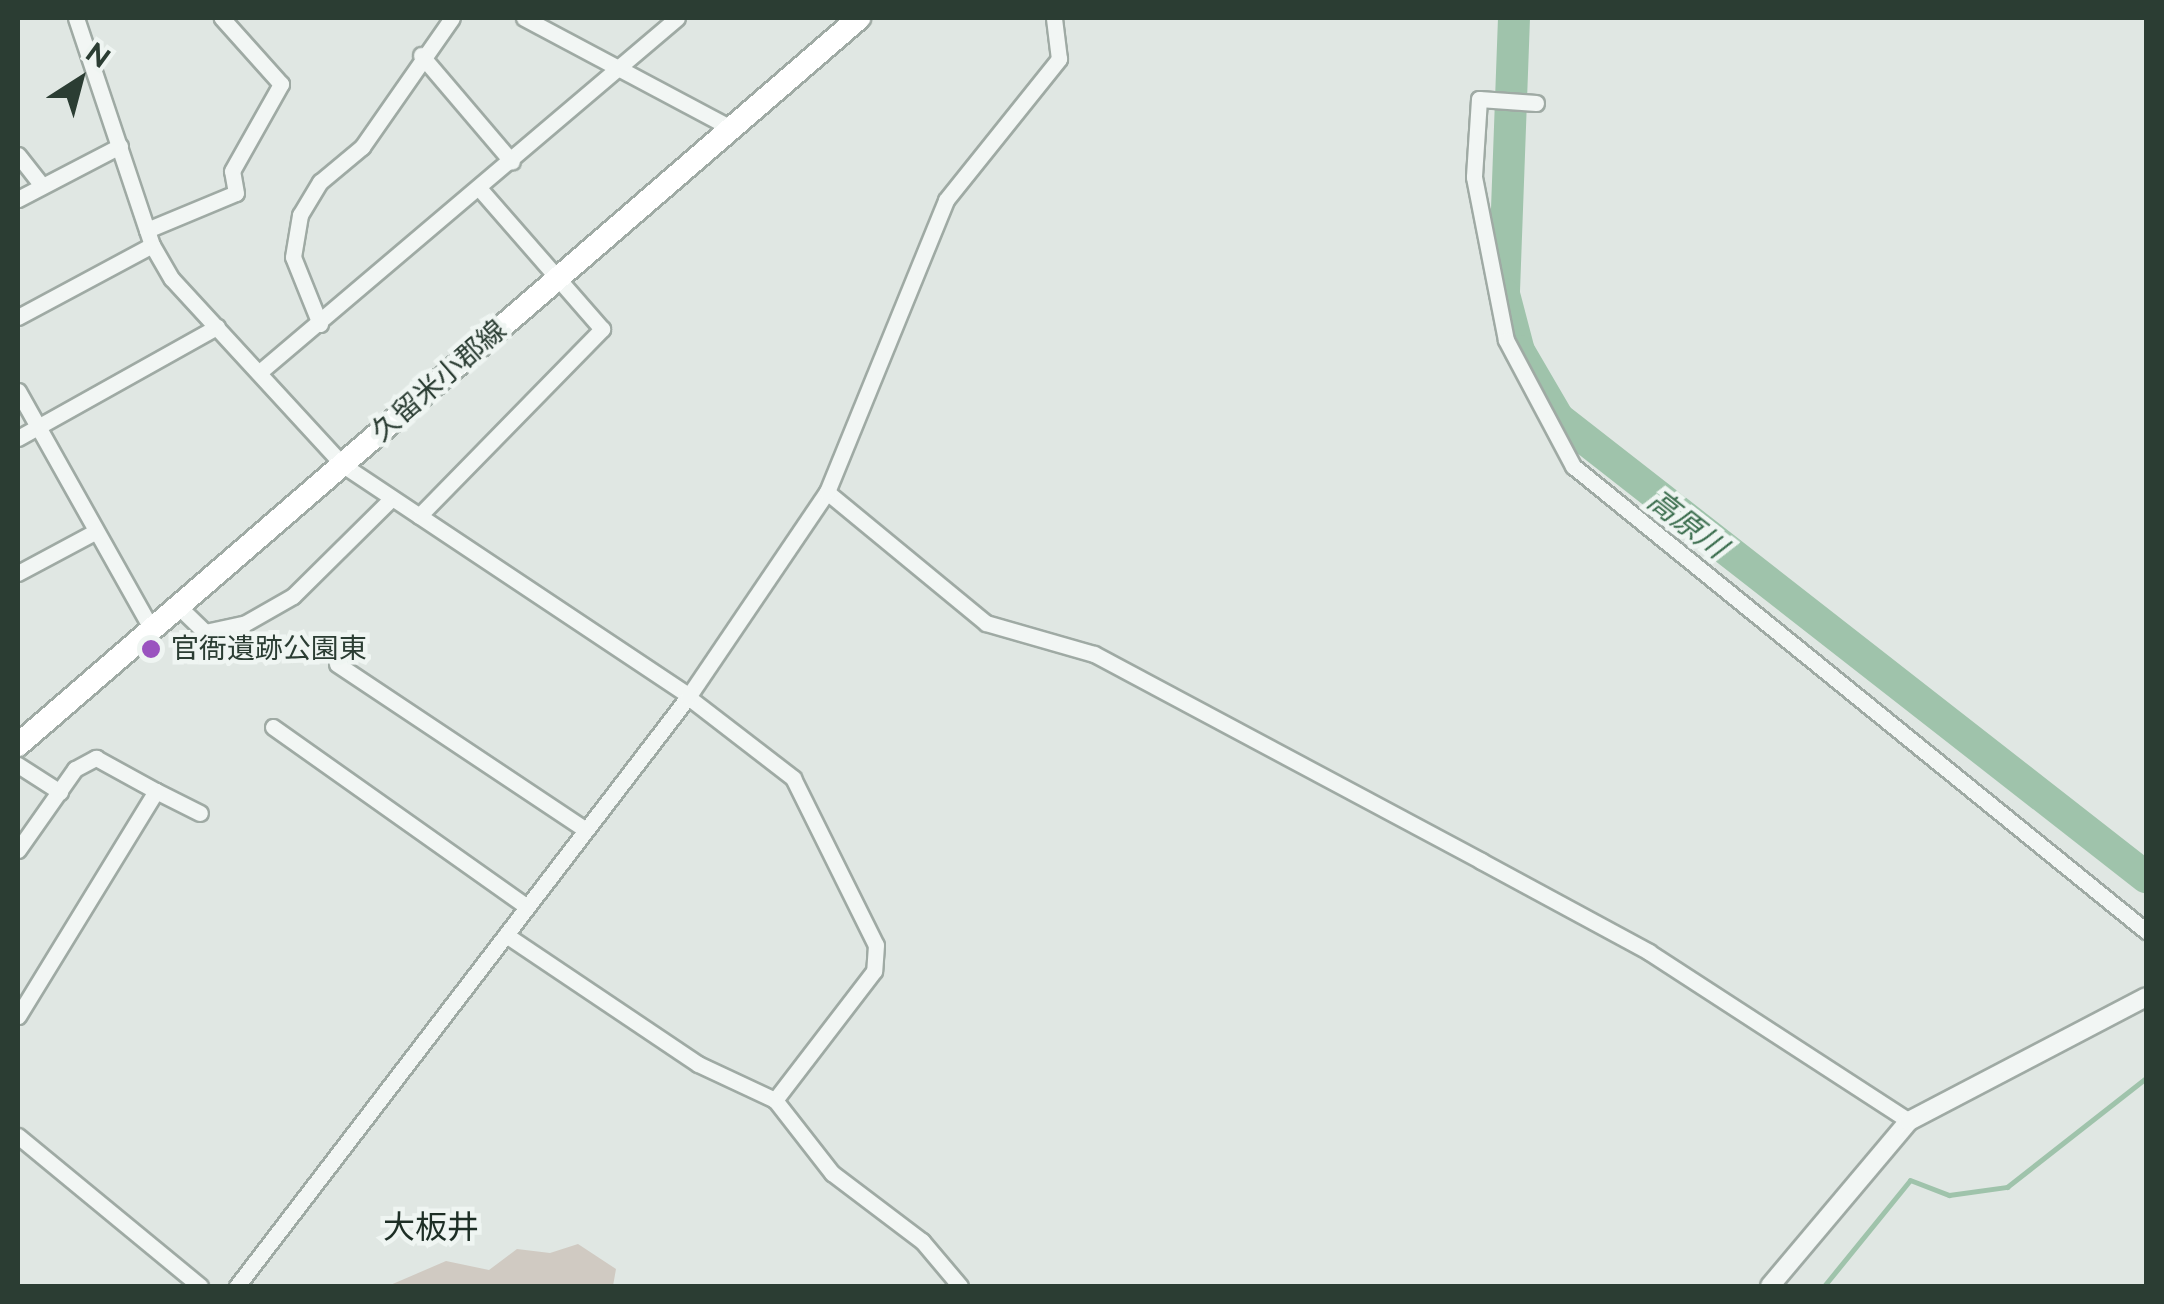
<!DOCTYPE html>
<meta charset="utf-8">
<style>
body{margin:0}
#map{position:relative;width:2164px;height:1304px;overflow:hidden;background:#e0e7e3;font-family:Raleway,"Noto Sans JP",sans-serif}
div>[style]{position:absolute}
.green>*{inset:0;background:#d0cac2}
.stream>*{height:5px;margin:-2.5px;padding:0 2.5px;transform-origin:2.5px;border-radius:2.5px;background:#9fc3ab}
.river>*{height:32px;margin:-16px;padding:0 16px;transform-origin:16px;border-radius:16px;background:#9fc3ab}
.roads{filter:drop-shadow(2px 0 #9faaa4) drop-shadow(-2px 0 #9faaa4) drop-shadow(0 2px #9faaa4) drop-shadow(0 -2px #9faaa4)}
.minor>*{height:15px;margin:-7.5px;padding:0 7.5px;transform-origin:7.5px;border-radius:7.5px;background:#f2f6f4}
.tertiary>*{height:18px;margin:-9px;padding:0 9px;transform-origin:9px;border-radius:9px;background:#f2f6f4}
.primary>*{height:22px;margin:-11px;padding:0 11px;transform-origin:11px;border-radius:11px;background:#fff}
.dots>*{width:28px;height:28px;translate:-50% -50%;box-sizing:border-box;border:5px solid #eff5f2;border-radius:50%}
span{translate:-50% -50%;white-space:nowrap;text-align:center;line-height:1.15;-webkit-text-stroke:9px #eff5f2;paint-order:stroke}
.street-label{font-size:28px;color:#2b3d33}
.poi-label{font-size:28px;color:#2b3d33}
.left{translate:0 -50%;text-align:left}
.water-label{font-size:30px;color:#396c4c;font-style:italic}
.quarter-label{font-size:32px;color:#1d2e25}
.frame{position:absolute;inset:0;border:20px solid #2b3d33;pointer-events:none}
.north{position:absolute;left:30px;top:30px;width:100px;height:100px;-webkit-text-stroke:8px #eff5f2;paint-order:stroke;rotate:36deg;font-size:28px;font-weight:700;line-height:40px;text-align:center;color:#2b3d33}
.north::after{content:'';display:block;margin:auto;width:35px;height:45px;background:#2b3d33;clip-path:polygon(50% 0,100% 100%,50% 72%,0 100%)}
</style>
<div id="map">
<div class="green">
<div style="clip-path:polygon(578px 1244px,616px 1269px,613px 1286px,388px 1286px,446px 1261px,489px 1270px,517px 1249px,550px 1253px)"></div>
</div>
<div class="stream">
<div style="left:1824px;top:1286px;width:136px;rotate:-50.9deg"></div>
<div style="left:1910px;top:1180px;width:42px;rotate:21deg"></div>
<div style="left:1949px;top:1195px;width:59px;rotate:-7.9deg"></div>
<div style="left:2007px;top:1187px;width:177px;rotate:-38.1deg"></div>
</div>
<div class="river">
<div style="left:1514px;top:18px;width:276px;rotate:92.1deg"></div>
<div style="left:1504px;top:294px;width:59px;rotate:75.3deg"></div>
<div style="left:1519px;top:351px;width:78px;rotate:59.8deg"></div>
<div style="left:1558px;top:418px;width:746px;rotate:37.98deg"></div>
</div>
<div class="roads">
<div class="minor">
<div style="left:76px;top:18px;width:239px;rotate:71.5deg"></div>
<div style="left:152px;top:245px;width:39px;rotate:60deg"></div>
<div style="left:172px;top:279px;width:253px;rotate:47.4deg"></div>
<div style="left:343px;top:465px;width:416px;rotate:33.7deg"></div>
<div style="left:524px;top:18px;width:234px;rotate:28deg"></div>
<div style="left:421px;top:55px;width:140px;rotate:49.6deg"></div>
<div style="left:1536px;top:103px;width:57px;rotate:-176deg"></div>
<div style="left:1479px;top:99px;width:78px;rotate:93.7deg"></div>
<div style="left:1474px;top:177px;width:166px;rotate:78.9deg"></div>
<div style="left:1506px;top:340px;width:143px;rotate:62deg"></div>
<div style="left:1573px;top:466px;width:738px;rotate:39.06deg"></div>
<div style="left:18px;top:155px;width:39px;rotate:52deg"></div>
<div style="left:18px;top:199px;width:115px;rotate:-27.5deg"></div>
<div style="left:147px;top:230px;width:96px;rotate:-22.6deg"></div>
<div style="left:236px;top:193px;width:22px;rotate:-100deg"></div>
<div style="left:232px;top:171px;width:100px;rotate:-60.6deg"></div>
<div style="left:281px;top:84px;width:89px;rotate:-131.8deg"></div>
<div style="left:18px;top:317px;width:152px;rotate:-28.2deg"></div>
<div style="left:320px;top:324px;width:72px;rotate:-111.9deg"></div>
<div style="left:293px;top:257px;width:43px;rotate:-80.5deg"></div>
<div style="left:300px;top:215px;width:39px;rotate:-59deg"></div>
<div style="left:320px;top:182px;width:55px;rotate:-39.8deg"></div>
<div style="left:362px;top:147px;width:157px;rotate:-55.1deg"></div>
<div style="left:262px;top:370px;width:544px;rotate:-40.3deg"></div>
<div style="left:18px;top:391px;width:274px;rotate:60.7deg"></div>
<div style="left:18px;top:438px;width:228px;rotate:-29.2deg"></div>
<div style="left:827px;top:492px;width:206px;rotate:39.5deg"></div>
<div style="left:986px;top:623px;width:112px;rotate:16deg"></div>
<div style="left:1094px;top:654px;width:439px;rotate:28.1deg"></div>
<div style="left:1481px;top:861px;width:191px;rotate:28.4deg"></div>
<div style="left:1649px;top:952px;width:310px;rotate:33deg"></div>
<div style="left:419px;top:516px;width:262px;rotate:-45.6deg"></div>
<div style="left:602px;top:329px;width:186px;rotate:-131.1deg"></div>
<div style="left:18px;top:573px;width:85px;rotate:-28.1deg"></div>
<div style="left:179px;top:607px;width:36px;rotate:44deg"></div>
<div style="left:205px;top:632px;width:40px;rotate:-12deg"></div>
<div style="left:244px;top:624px;width:56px;rotate:-29.7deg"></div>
<div style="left:293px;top:596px;width:139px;rotate:-44.7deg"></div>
<div style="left:337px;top:664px;width:297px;rotate:33.7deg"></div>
<div style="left:688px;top:697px;width:133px;rotate:37.6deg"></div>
<div style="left:793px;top:778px;width:186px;rotate:63.6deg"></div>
<div style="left:876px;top:945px;width:26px;rotate:94deg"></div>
<div style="left:874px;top:971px;width:163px;rotate:127.5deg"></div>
<div style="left:273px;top:727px;width:310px;rotate:35.3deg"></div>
<div style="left:18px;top:765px;width:50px;rotate:32.7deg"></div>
<div style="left:156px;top:791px;width:49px;rotate:26.6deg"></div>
<div style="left:18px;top:850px;width:99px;rotate:-54.9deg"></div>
<div style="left:75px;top:769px;width:24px;rotate:-28deg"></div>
<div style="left:96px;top:758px;width:68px;rotate:28.8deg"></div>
<div style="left:156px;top:791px;width:264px;rotate:121.5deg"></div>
<div style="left:506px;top:935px;width:231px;rotate:33.9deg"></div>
<div style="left:698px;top:1064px;width:85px;rotate:25.1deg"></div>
<div style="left:775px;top:1100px;width:93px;rotate:52deg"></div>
<div style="left:832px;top:1173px;width:113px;rotate:37.1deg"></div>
<div style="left:922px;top:1241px;width:59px;rotate:49.8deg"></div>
<div style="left:18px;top:1136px;width:236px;rotate:39.5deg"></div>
<div style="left:237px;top:1286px;width:742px;rotate:-52.56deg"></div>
<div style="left:688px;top:697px;width:248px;rotate:-55.9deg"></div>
<div style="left:827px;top:492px;width:315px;rotate:-67.8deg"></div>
<div style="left:946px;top:200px;width:181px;rotate:-51.3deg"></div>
<div style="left:1059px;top:59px;width:41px;rotate:-97deg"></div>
</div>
<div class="tertiary">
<div style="left:1770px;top:1286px;width:216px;rotate:-49.9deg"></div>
<div style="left:1909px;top:1121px;width:267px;rotate:-27.6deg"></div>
</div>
<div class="primary">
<div style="left:18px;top:745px;width:1112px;rotate:-40.84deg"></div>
</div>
</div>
<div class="dots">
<div style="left:151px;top:649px;background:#9a53bf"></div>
</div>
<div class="street-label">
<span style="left:439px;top:381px;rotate:-41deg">久留米小郡線</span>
</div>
<div class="poi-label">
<span class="left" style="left:171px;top:649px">官衙遺跡公園東</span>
</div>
<div class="water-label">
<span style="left:1687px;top:524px;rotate:38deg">高原川</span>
</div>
<div class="quarter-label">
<span style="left:431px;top:1227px">大板井</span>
</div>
<div class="frame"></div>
<div class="north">N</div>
</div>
